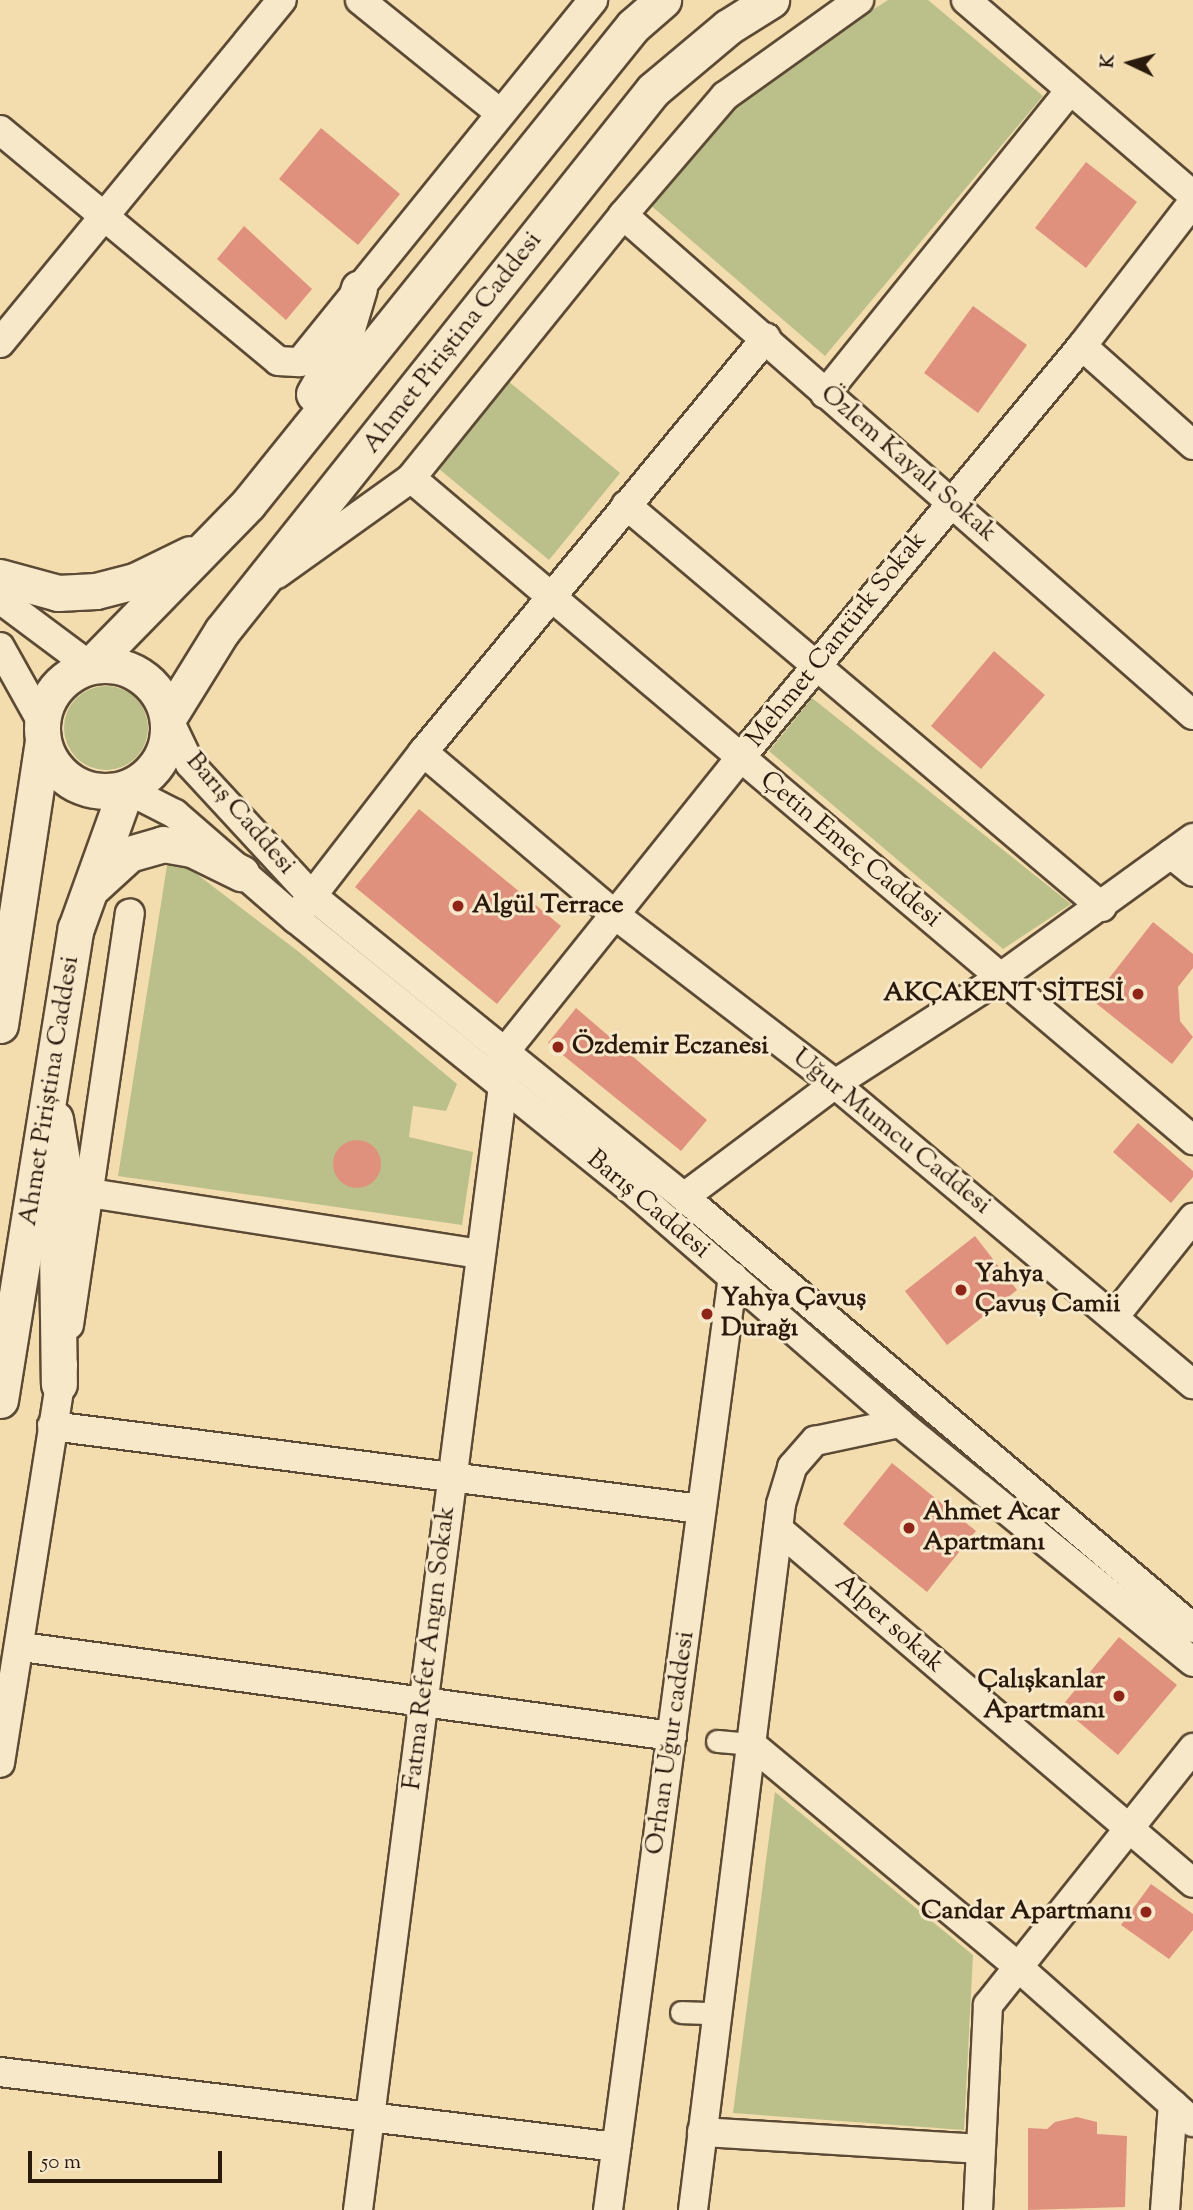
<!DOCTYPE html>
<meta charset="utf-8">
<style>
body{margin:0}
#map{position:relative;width:1193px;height:2210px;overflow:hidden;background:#f3dcad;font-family:"Sorts Mill Goudy",serif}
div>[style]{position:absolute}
.green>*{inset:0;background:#bbc08a}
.round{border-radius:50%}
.building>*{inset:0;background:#df917e}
.roads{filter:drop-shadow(2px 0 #5c4a35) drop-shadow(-2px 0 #5c4a35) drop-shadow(0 2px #5c4a35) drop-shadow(0 -2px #5c4a35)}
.pedestrian>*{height:21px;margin:-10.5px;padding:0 10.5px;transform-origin:10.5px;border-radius:10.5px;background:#f7e8ca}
.minor>*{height:28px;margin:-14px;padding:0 14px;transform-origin:14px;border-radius:14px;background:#f7e8ca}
.tertiary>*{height:35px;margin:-17.5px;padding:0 17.5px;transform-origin:17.5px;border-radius:17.5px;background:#f7e8ca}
.tertiary>.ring{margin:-17.5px;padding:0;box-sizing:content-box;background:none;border:35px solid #f7e8ca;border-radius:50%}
.dots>*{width:19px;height:19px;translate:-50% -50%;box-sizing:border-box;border:4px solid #f7e8ca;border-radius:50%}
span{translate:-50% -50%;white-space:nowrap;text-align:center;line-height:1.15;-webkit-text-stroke:6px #f7e8ca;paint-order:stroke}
.street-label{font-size:26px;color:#2a1a0d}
.poi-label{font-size:26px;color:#2a1a0d;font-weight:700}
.left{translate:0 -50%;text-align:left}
.right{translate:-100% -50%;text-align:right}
.north{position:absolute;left:1095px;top:28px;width:70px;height:70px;-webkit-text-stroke:5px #f7e8ca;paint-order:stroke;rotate:275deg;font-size:19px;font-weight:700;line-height:28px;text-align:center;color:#2a1a0d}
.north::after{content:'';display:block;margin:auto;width:24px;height:32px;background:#2a1a0d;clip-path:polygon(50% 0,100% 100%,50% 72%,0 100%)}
.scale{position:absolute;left:28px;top:2151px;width:194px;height:32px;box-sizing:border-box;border:4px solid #2a1a0d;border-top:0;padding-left:9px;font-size:21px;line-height:24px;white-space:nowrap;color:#2a1a0d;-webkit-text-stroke:5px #f7e8ca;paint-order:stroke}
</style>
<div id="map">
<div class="green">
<div style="clip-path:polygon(888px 0,928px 0,1043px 96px,825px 356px,647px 202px,741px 95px)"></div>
<div style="clip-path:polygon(503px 377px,620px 473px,549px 560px,433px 464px)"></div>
<div class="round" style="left:64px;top:686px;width:84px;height:84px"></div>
<div style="clip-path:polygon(812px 698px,1071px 904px,1003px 949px,769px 751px)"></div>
<div style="clip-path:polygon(169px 853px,299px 952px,457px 1084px,446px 1111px,413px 1106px,409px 1137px,473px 1152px,462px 1225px,118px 1176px)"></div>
<div style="clip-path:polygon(775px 1792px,973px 1955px,964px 2130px,733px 2113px)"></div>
</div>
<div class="building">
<div style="clip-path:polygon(321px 128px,400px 194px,358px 245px,279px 179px)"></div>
<div style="clip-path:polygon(1086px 162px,1137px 202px,1086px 268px,1035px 228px)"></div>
<div style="clip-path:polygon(244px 226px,312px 289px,286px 320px,217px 259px)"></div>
<div style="clip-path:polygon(973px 306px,1027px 345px,978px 413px,924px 373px)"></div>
<div style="clip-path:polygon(994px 651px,1045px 695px,981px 769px,931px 726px)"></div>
<div style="clip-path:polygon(419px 809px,561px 926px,497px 1004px,355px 887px)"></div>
<div style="clip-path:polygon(1153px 922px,1193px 954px,1193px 968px,1178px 987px,1180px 1021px,1193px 1037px,1172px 1064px,1092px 1000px)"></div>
<div style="clip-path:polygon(576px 1008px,707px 1120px,681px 1151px,548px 1043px)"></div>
<div style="clip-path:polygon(1138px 1123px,1193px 1171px,1193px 1177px,1171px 1203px,1113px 1152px)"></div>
<div class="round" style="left:333px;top:1140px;width:48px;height:48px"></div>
<div style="clip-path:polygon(975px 1236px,1017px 1290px,947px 1345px,905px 1291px)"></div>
<div style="clip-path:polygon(892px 1463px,976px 1531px,927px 1592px,843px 1524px)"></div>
<div style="clip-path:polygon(1119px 1637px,1177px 1685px,1118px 1755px,1061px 1707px)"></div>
<div style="clip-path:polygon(1151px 1884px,1193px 1914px,1193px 1930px,1169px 1959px,1121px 1925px)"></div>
<div style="clip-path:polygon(1077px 2117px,1097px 2122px,1097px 2134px,1127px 2136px,1125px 2207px,1028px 2210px,1028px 2128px,1047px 2129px,1055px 2122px)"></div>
</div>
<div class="roads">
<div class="pedestrian">
<div style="left:717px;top:1741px;width:34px;rotate:5deg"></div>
<div style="left:681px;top:2012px;width:37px;rotate:2deg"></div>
</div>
<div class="minor">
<div style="left:360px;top:0;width:180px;rotate:38.9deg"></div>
<div style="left:966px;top:0;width:299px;rotate:40.7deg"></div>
<div style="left:0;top:130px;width:361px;rotate:39.7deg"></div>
<div style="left:278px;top:361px;width:22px;rotate:3deg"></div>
<div style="left:300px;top:362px;width:466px;rotate:-51deg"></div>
<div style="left:623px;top:215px;width:758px;rotate:41.26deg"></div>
<div style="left:0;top:343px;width:444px;rotate:-50.6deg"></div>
<div style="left:1082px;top:346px;width:149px;rotate:41.7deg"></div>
<div style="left:825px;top:394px;width:390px;rotate:-51.1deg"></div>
<div style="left:411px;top:478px;width:1025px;rotate:40.25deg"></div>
<div style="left:626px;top:505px;width:623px;rotate:40.18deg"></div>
<div style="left:277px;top:574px;width:165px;rotate:-35.6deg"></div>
<div style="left:411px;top:478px;width:338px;rotate:-51.1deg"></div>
<div style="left:623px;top:215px;width:157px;rotate:-49.4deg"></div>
<div style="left:725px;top:96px;width:165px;rotate:-35.6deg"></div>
<div style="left:0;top:599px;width:112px;rotate:36.7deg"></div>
<div style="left:0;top:647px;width:86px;rotate:60.8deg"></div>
<div style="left:168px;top:718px;width:51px;rotate:64.4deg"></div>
<div style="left:190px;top:764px;width:178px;rotate:47.3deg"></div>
<div style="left:311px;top:895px;width:480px;rotate:39deg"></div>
<div style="left:684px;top:1197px;width:667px;rotate:40.26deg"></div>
<div style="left:423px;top:752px;width:252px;rotate:40.3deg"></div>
<div style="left:615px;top:915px;width:277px;rotate:37.5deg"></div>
<div style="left:835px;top:1084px;width:467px;rotate:40deg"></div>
<div style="left:126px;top:789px;width:55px;rotate:27deg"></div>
<div style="left:175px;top:814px;width:160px;rotate:41deg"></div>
<div style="left:296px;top:919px;width:439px;rotate:38.9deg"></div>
<div style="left:638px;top:1195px;width:347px;rotate:41deg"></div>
<div style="left:900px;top:1423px;width:378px;rotate:39.2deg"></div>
<div style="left:1171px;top:854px;width:28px;rotate:39deg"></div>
<div style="left:301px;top:910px;width:200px;rotate:-52.3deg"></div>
<div style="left:423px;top:752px;width:538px;rotate:-50.36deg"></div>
<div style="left:90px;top:1193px;width:394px;rotate:8.9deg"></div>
<div style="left:684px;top:1197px;width:189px;rotate:-36.8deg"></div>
<div style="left:835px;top:1084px;width:197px;rotate:-32.8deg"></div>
<div style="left:1001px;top:977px;width:237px;rotate:-35.9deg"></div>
<div style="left:1114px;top:1317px;width:127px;rotate:-51.4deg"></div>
<div style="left:69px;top:1325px;width:416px;rotate:-81.6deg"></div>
<div style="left:52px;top:1426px;width:654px;rotate:7.29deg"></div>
<div style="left:778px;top:1529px;width:545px;rotate:40.46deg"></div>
<div style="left:22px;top:1647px;width:656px;rotate:7.8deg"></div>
<div style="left:751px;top:1744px;width:346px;rotate:39.8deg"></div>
<div style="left:1017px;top:1966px;width:235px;rotate:41.6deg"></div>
<div style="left:0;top:1763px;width:403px;rotate:-81deg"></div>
<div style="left:0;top:2072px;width:621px;rotate:6.94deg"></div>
<div style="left:702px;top:2132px;width:278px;rotate:3.5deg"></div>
<div style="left:358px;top:2210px;width:1133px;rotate:-82.65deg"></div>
<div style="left:503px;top:1086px;width:32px;rotate:-90deg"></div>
<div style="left:503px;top:1054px;width:381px;rotate:-51.3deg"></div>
<div style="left:741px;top:757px;width:534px;rotate:-50.32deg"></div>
<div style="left:1082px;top:346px;width:182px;rotate:-52.4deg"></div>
<div style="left:608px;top:2210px;width:942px;rotate:-82.38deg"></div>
<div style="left:693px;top:2210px;width:711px;rotate:-82.89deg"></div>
<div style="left:781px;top:1504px;width:39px;rotate:-73deg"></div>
<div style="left:792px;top:1467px;width:35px;rotate:-49deg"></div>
<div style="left:815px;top:1441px;width:87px;rotate:-12deg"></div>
<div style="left:978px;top:2210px;width:205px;rotate:-87.2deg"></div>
<div style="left:988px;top:2005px;width:329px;rotate:-51.4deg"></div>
<div style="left:1165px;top:2210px;width:106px;rotate:-85.7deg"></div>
</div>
<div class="tertiary">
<div style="left:314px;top:394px;width:56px;rotate:-60.3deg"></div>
<div style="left:342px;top:345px;width:59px;rotate:-73.4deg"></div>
<div style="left:0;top:577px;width:60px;rotate:15.4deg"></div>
<div style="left:58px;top:593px;width:38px;rotate:-3deg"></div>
<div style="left:96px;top:591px;width:40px;rotate:-14.4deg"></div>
<div style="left:135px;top:581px;width:61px;rotate:-26.1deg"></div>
<div class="ring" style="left:42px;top:665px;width:91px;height:91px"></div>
<div style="left:90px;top:666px;width:226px;rotate:-45.7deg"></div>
<div style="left:248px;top:504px;width:614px;rotate:-51.15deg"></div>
<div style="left:633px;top:26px;width:40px;rotate:-41deg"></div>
<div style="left:168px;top:718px;width:102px;rotate:-58.2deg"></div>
<div style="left:222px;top:631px;width:692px;rotate:-51.46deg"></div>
<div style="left:653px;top:90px;width:98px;rotate:-40deg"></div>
<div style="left:728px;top:27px;width:51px;rotate:-32.1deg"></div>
<div style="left:94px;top:886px;width:47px;rotate:-42.4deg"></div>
<div style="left:129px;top:854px;width:35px;rotate:-16deg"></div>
<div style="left:163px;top:844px;width:29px;rotate:10deg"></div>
<div style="left:192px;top:849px;width:55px;rotate:26.1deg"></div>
<div style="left:0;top:1025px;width:287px;rotate:-81.4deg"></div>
<div style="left:55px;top:1119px;width:61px;rotate:80.5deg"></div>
<div style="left:65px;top:1179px;width:68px;rotate:96.7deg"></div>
<div style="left:57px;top:1247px;width:137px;rotate:89.2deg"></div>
<div style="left:0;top:1400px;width:478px;rotate:-80.9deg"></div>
<div style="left:76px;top:928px;width:148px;rotate:-70.2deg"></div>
</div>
</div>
<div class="dots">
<div style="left:458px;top:906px;background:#8f2418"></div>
<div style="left:1138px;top:994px;background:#8f2418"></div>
<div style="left:558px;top:1047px;background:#8f2418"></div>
<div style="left:961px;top:1290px;background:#8f2418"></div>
<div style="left:707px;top:1314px;background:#8f2418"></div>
<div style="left:909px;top:1528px;background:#8f2418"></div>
<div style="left:1119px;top:1696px;background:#8f2418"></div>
<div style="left:1146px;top:1912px;background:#8f2418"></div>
</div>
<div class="street-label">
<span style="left:453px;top:343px;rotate:-52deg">Ahmet Piriştina Caddesi</span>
<span style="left:908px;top:464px;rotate:41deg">Özlem Kayalı Sokak</span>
<span style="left:837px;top:640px;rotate:-51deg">Mehmet Cantürk Sokak</span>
<span style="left:240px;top:814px;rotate:49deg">Barış Caddesi</span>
<span style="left:850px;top:850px;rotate:40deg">Çetin Emeç Caddesi</span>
<span style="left:50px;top:1091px;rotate:-81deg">Ahmet Piriştina Caddesi</span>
<span style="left:891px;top:1132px;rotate:39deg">Uğur Mumcu Caddesi</span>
<span style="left:648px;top:1205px;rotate:40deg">Barış Caddesi</span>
<span style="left:889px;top:1624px;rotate:41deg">Alper sokak</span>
<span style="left:430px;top:1648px;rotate:-83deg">Fatma Refet Angın Sokak</span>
<span style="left:671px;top:1743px;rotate:-82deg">Orhan Uğur caddesi</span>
</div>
<div class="poi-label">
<span class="left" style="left:472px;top:906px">Algül Terrace</span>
<span class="right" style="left:1124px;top:994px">AKÇAKENT SİTESİ</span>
<span class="left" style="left:572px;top:1047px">Özdemir Eczanesi</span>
<span class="left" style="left:975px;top:1290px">Yahya<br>Çavuş Camii</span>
<span class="left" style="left:721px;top:1314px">Yahya Çavuş<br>Durağı</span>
<span class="left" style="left:923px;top:1528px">Ahmet Acar<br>Apartmanı</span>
<span class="right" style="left:1105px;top:1696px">Çalışkanlar<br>Apartmanı</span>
<span class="right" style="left:1132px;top:1912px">Candar Apartmanı</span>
</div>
<div class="north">K</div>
<div class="scale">50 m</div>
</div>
